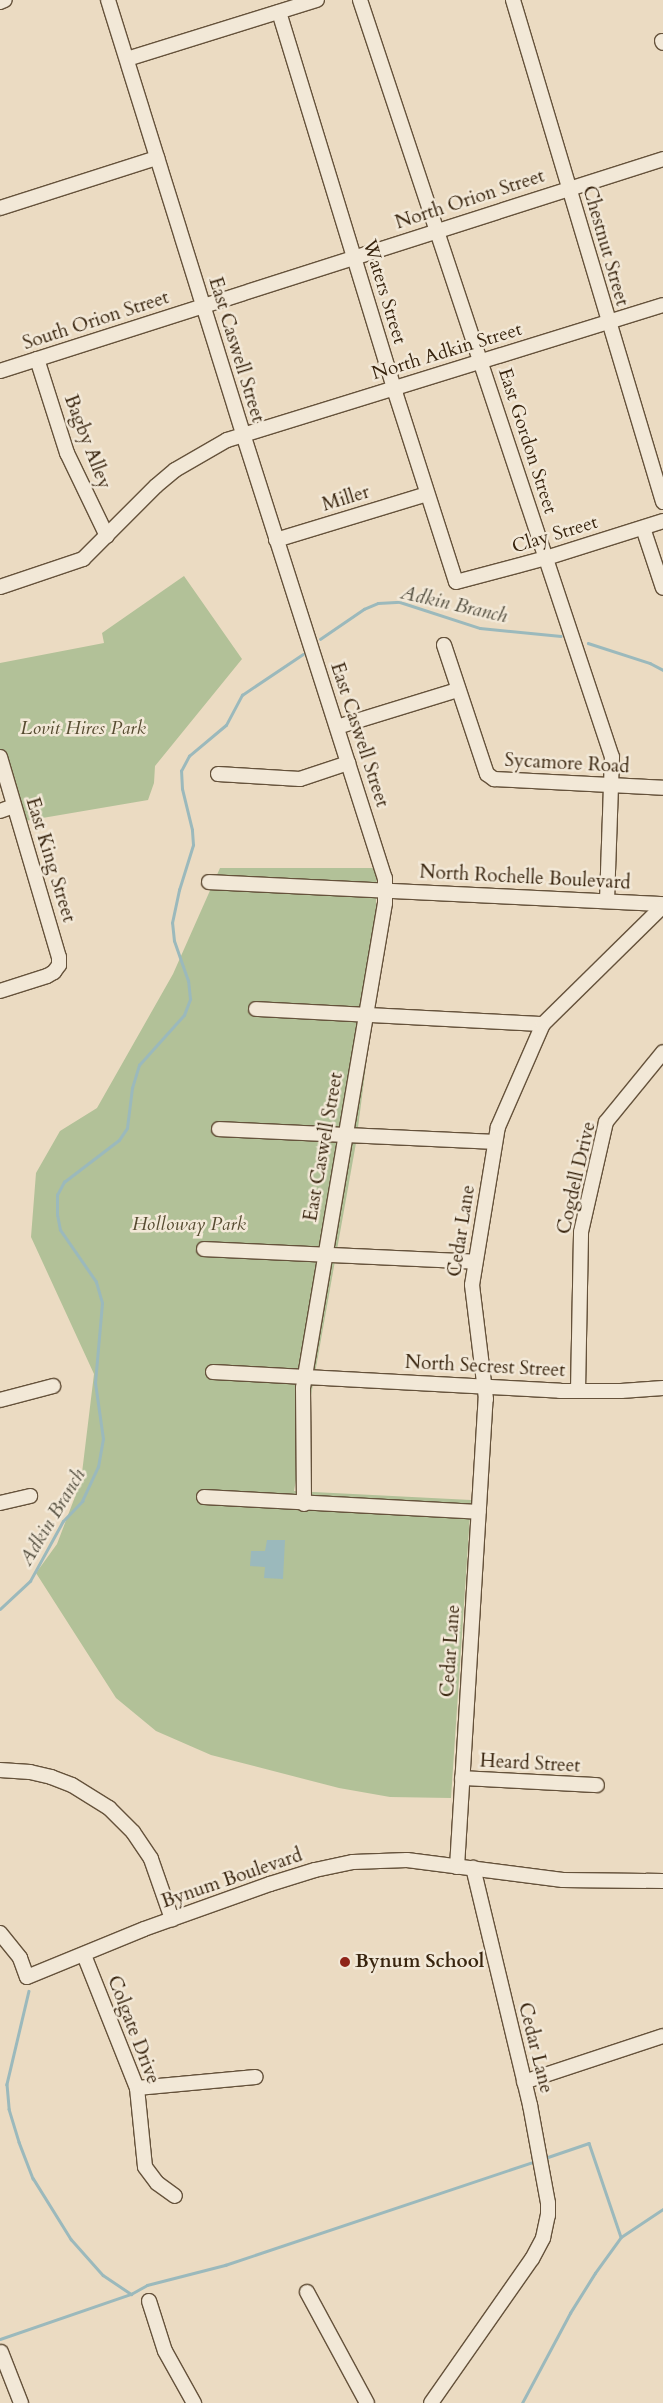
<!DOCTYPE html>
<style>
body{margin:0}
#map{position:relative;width:663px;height:2403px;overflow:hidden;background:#ebdbc2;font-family:Cardo,serif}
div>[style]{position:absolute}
.green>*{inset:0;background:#b2c198}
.water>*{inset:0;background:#9bb9bc}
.stream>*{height:2.5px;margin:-1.25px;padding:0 1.25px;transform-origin:1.25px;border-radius:1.25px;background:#9bb9bc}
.roads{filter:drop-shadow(1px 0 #65523b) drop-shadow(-1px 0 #65523b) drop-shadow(0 1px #65523b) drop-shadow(0 -1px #65523b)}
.minor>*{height:14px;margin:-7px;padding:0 7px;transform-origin:7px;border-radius:7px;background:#f2e8d7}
.dots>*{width:14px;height:14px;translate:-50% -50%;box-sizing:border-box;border:2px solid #f2e8d7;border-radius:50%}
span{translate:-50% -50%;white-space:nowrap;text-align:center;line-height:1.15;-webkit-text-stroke:5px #f2e8d7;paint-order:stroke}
.street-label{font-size:19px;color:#38240e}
.park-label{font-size:19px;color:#564b30;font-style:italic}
.poi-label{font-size:19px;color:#38240e;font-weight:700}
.left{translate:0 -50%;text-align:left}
.water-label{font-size:20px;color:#565142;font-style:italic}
</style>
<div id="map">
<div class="green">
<div style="clip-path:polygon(184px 576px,242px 659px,155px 766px,154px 783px,148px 800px,19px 822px,0 749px,0 663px,104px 643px,102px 633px)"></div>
<div style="clip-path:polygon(220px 868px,377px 868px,373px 1011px,356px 1143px,294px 1491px,471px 1500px,451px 1798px,390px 1797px,339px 1788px,211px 1755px,156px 1731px,116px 1698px,36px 1573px,57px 1544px,81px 1481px,94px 1374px,31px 1237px,36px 1173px,60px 1131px,97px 1108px,173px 974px)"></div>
</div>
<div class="water">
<div style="clip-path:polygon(267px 1540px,285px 1540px,283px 1579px,264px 1578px,265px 1567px,250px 1566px,251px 1551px,265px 1551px)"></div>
</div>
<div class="stream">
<div style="left:320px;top:639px;width:53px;rotate:-34.3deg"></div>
<div style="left:364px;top:609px;width:15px;rotate:-23deg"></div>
<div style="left:378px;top:603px;width:22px;rotate:-3deg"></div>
<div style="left:400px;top:602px;width:84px;rotate:18deg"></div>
<div style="left:480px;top:628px;width:81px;rotate:5.6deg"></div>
<div style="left:588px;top:643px;width:65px;rotate:17.9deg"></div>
<div style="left:650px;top:663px;width:15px;rotate:28deg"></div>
<div style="left:0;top:1609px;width:41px;rotate:-43deg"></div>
<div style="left:30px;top:1581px;width:68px;rotate:-61.2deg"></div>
<div style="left:63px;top:1521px;width:28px;rotate:-46deg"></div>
<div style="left:82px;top:1501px;width:38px;rotate:-65deg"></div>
<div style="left:98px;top:1467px;width:28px;rotate:-80deg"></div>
<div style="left:103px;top:1439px;width:57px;rotate:-98.1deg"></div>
<div style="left:95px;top:1383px;width:80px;rotate:-85deg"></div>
<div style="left:102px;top:1303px;width:22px;rotate:-106deg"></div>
<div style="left:96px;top:1282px;width:63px;rotate:-124.7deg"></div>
<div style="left:60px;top:1230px;width:15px;rotate:-101deg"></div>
<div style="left:57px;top:1215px;width:20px;rotate:-90deg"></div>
<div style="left:57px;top:1195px;width:15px;rotate:-62deg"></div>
<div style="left:64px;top:1182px;width:69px;rotate:-37.4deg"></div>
<div style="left:119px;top:1140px;width:14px;rotate:-56deg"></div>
<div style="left:127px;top:1128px;width:40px;rotate:-82.9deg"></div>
<div style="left:132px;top:1088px;width:24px;rotate:-73deg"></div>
<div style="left:139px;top:1065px;width:67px;rotate:-48deg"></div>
<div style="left:184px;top:1015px;width:17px;rotate:-69deg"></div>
<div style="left:190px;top:999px;width:18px;rotate:-96deg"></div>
<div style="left:188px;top:981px;width:42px;rotate:-109.3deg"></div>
<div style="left:174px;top:941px;width:18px;rotate:-96deg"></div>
<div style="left:172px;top:923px;width:34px;rotate:-78deg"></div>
<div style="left:179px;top:890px;width:47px;rotate:-72.7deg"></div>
<div style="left:193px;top:845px;width:15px;rotate:-94deg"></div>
<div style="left:192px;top:830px;width:42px;rotate:-103.7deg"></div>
<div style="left:182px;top:789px;width:18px;rotate:-93deg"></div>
<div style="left:181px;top:771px;width:17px;rotate:-62deg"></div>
<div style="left:189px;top:756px;width:48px;rotate:-40deg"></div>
<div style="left:226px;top:725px;width:34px;rotate:-62deg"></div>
<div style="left:242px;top:695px;width:73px;rotate:-33.9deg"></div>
<div style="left:29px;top:1991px;width:96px;rotate:103.3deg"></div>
<div style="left:7px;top:2084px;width:25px;rotate:85deg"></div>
<div style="left:9px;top:2109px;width:34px;rotate:73deg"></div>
<div style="left:19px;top:2142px;width:39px;rotate:69deg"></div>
<div style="left:33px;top:2178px;width:72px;rotate:58.1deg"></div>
<div style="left:71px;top:2239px;width:48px;rotate:48.4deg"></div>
<div style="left:103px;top:2275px;width:34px;rotate:34deg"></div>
<div style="left:545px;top:2158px;width:46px;rotate:-18.8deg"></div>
<div style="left:589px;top:2143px;width:99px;rotate:71.2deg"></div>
<div style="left:0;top:2339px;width:139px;rotate:-19deg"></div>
<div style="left:131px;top:2294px;width:18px;rotate:-29deg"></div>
<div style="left:147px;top:2285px;width:81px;rotate:-14.4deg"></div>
<div style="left:225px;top:2265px;width:327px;rotate:-18.5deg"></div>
<div style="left:522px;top:2403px;width:102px;rotate:-61.9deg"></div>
<div style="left:570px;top:2313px;width:47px;rotate:-58deg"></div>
<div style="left:595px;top:2273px;width:44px;rotate:-54.2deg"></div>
<div style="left:621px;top:2237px;width:50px;rotate:-33.7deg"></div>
</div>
<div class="roads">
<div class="minor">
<div style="left:108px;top:0;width:455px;rotate:72.7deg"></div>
<div style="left:243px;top:434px;width:466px;rotate:72.3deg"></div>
<div style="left:385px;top:878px;width:25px;rotate:90deg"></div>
<div style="left:385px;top:903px;width:492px;rotate:99.6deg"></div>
<div style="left:303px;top:1388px;width:116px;rotate:89.5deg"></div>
<div style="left:360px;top:0;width:798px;rotate:71.59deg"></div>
<div style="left:612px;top:757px;width:144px;rotate:92deg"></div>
<div style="left:513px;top:0;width:524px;rotate:73.36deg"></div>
<div style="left:0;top:2px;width:5px;rotate:-22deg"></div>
<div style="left:279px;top:12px;width:400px;rotate:73deg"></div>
<div style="left:396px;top:395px;width:196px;rotate:72.2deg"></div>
<div style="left:456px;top:582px;width:93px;rotate:-14.9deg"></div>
<div style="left:546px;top:558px;width:123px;rotate:-17.5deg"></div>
<div style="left:662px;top:41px;width:2px;rotate:63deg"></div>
<div style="left:127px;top:59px;width:199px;rotate:-17.3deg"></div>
<div style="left:0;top:208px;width:165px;rotate:-17.7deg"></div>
<div style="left:37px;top:359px;width:99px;rotate:72.3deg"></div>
<div style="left:67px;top:453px;width:92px;rotate:64.3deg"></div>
<div style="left:0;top:371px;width:696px;rotate:-17.73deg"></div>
<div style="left:643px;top:528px;width:63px;rotate:71.6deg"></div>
<div style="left:276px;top:540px;width:158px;rotate:-16.9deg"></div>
<div style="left:0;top:587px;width:88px;rotate:-18.6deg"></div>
<div style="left:83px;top:559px;width:103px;rotate:-45deg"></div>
<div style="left:156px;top:486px;width:25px;rotate:-40deg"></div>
<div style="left:175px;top:470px;width:60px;rotate:-30deg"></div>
<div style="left:227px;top:440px;width:456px;rotate:-17.2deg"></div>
<div style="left:444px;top:645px;width:136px;rotate:71.6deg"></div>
<div style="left:487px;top:774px;width:9px;rotate:36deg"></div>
<div style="left:494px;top:779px;width:169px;rotate:3deg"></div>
<div style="left:337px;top:727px;width:126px;rotate:-17.1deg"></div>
<div style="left:0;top:757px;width:209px;rotate:73.6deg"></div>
<div style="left:59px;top:957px;width:8px;rotate:90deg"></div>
<div style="left:59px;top:965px;width:9px;rotate:126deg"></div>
<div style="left:54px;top:972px;width:8px;rotate:150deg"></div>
<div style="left:47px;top:976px;width:49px;rotate:162.3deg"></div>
<div style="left:218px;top:774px;width:82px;rotate:3.5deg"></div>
<div style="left:300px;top:779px;width:51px;rotate:-18.4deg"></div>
<div style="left:0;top:811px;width:15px;rotate:-20deg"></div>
<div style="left:209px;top:882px;width:455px;rotate:2.8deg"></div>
<div style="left:256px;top:1009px;width:287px;rotate:3deg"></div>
<div style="left:219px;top:1129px;width:276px;rotate:2.7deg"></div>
<div style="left:204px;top:1249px;width:271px;rotate:2.7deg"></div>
<div style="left:213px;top:1372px;width:348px;rotate:3.1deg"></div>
<div style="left:560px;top:1391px;width:61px"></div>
<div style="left:621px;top:1391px;width:42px;rotate:-4.1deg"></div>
<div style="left:578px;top:1391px;width:159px;rotate:-88.9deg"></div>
<div style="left:581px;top:1232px;width:113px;rotate:-77.2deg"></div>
<div style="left:606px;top:1122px;width:90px;rotate:-50.8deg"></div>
<div style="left:0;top:1400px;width:55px;rotate:-14.8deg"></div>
<div style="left:204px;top:1497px;width:275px;rotate:3.1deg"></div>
<div style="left:0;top:1503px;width:31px;rotate:-13deg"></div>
<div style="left:0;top:1770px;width:30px;rotate:4deg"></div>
<div style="left:30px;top:1772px;width:22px;rotate:13deg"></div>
<div style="left:51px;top:1777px;width:22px;rotate:21deg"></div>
<div style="left:72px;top:1785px;width:44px;rotate:31.9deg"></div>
<div style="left:109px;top:1808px;width:34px;rotate:45deg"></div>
<div style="left:133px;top:1832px;width:32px;rotate:56deg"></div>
<div style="left:151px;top:1859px;width:64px;rotate:70.7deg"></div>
<div style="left:462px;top:1778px;width:135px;rotate:3deg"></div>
<div style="left:457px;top:1867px;width:469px;rotate:-86.5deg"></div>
<div style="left:486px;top:1399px;width:115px;rotate:-97deg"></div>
<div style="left:472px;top:1285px;width:160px;rotate:-80.7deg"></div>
<div style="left:498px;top:1127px;width:112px;rotate:-66.4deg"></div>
<div style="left:543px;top:1024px;width:168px;rotate:-44.5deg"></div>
<div style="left:0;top:1933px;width:32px;rotate:51deg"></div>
<div style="left:20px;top:1958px;width:20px;rotate:70deg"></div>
<div style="left:27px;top:1977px;width:126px;rotate:-22.3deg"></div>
<div style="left:144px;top:1929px;width:134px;rotate:-19.7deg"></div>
<div style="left:270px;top:1884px;width:47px;rotate:-17.3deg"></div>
<div style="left:315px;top:1870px;width:39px;rotate:-12deg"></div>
<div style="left:353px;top:1862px;width:54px;rotate:-2.1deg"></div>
<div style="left:407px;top:1860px;width:157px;rotate:7.3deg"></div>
<div style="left:563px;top:1880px;width:100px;rotate:0.6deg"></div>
<div style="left:84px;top:1955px;width:143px;rotate:68.3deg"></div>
<div style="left:137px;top:2088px;width:79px;rotate:84.2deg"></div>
<div style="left:145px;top:2167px;width:20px;rotate:53deg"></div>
<div style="left:157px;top:2183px;width:22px;rotate:36deg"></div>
<div style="left:524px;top:2082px;width:146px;rotate:-18.3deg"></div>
<div style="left:137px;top:2088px;width:119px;rotate:-5.3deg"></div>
<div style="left:307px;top:2292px;width:126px;rotate:61.6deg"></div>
<div style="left:149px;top:2301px;width:52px;rotate:72.3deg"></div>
<div style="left:165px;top:2351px;width:60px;rotate:60.9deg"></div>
<div style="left:1px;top:2352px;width:55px;rotate:68.6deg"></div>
<div style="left:431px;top:2403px;width:176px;rotate:-55deg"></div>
<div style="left:532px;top:2259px;width:24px;rotate:-62deg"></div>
<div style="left:543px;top:2238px;width:24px;rotate:-78deg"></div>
<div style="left:548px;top:2215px;width:12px;rotate:-90deg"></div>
<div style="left:548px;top:2203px;width:100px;rotate:-100.4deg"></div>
<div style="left:530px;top:2105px;width:244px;rotate:-103.5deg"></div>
</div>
</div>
<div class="dots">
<div style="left:345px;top:1962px;background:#8f2418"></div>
</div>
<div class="street-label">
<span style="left:470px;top:200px;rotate:-18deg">North Orion Street</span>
<span style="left:605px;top:246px;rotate:74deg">Chestnut Street</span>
<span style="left:384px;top:292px;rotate:73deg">Waters Street</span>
<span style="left:96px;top:321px;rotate:-18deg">South Orion Street</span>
<span style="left:236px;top:350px;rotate:73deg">East Caswell Street</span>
<span style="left:447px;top:352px;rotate:-17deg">North Adkin Street</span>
<span style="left:527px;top:441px;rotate:72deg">East Gordon Street</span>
<span style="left:87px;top:442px;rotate:69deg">Bagby Alley</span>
<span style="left:346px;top:499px;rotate:-17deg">Miller</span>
<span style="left:555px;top:535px;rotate:-17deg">Clay Street</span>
<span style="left:359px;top:735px;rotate:72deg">East Caswell Street</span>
<span style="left:567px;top:764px;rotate:3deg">Sycamore Road</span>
<span style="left:50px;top:860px;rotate:73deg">East King Street</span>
<span style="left:525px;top:878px;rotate:3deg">North Rochelle Boulevard</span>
<span style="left:324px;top:1147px;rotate:-80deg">East Caswell Street</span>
<span style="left:577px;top:1178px;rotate:-77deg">Cogdell Drive</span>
<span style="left:462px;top:1231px;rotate:-81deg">Cedar Lane</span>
<span style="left:485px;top:1367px;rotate:3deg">North Secrest Street</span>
<span style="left:451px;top:1651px;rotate:-86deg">Cedar Lane</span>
<span style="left:530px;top:1764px;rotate:3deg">Heard Street</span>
<span style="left:232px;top:1879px;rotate:-19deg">Bynum Boulevard</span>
<span style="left:133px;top:2030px;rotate:69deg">Colgate Drive</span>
<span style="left:535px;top:2048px;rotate:76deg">Cedar Lane</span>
</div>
<div class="park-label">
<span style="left:83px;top:729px">Lovit Hires Park</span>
<span style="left:189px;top:1225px">Holloway Park</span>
</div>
<div class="poi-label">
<span class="left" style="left:355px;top:1962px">Bynum School</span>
</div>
<div class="water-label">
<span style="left:454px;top:604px;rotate:13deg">Adkin Branch</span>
<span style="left:52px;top:1517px;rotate:-59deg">Adkin Branch</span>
</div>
</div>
